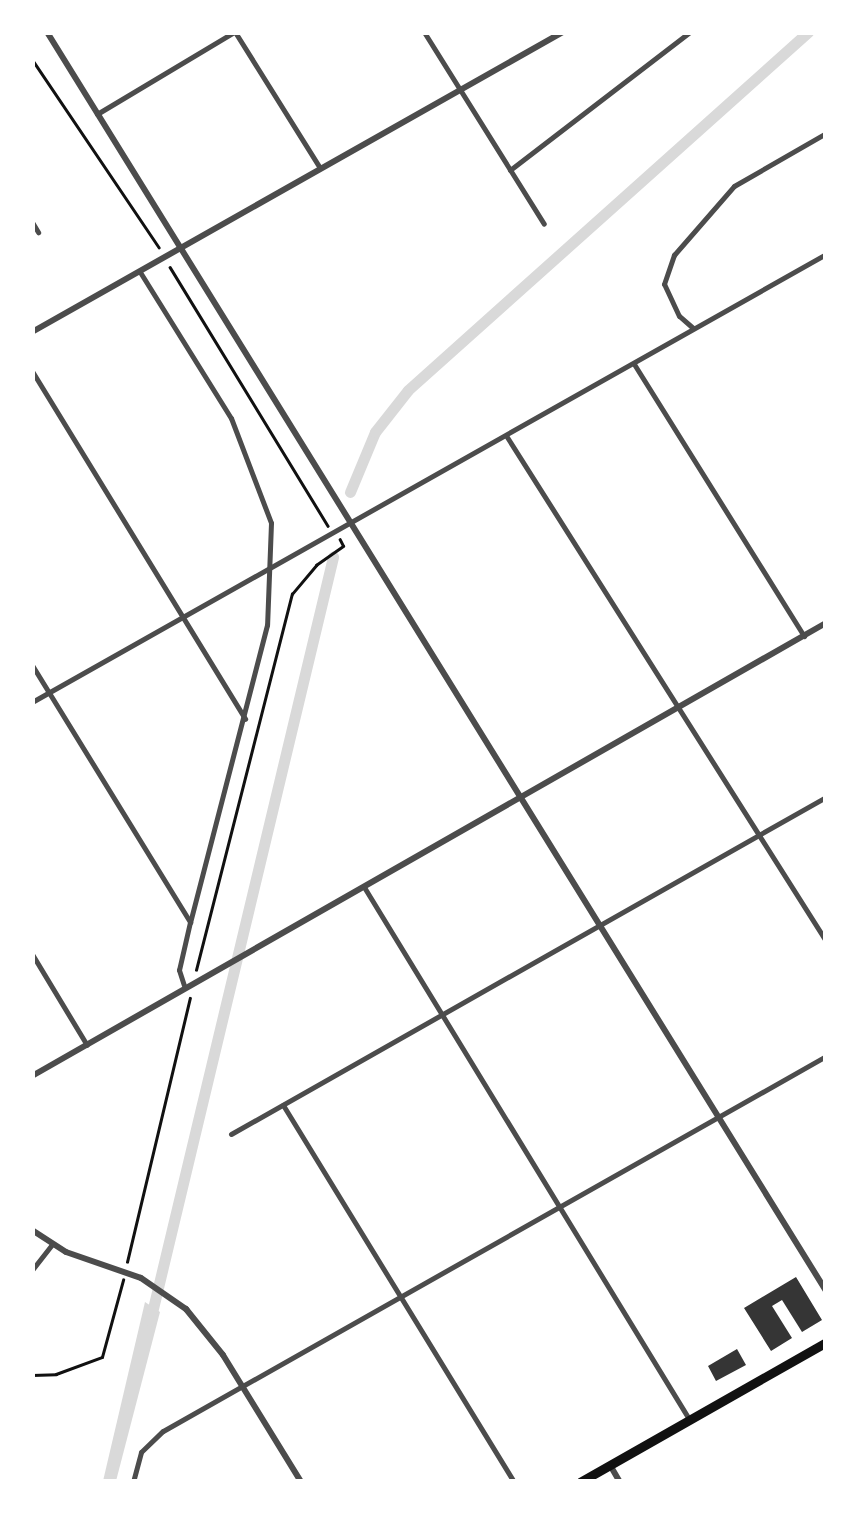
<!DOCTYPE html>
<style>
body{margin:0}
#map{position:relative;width:858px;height:1514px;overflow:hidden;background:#fff;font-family:"Archivo Narrow",sans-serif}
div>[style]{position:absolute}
.water>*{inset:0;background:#d9d9d9}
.canal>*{height:11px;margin:-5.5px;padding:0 5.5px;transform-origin:5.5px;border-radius:5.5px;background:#d9d9d9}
.building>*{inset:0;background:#353535}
.path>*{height:2.5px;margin:-1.25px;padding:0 1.25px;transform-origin:1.25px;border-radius:1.25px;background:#111}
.minor>*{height:5px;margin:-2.5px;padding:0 2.5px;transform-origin:2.5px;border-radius:2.5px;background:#4c4c4c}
.tertiary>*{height:6px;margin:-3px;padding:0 3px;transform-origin:3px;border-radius:3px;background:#4c4c4c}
.primary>*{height:9px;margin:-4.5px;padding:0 4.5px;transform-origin:4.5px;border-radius:4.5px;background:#111}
span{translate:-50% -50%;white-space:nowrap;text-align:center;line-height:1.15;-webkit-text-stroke:8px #fff;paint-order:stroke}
.frame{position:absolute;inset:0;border:35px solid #fff;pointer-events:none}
</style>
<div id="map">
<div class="water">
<div style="clip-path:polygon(145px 1302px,160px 1312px,116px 1481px,103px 1481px)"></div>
</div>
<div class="canal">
<div style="left:350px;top:492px;width:65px;rotate:-67.4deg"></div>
<div style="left:375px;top:432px;width:53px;rotate:-51.8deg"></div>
<div style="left:408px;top:390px;width:537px;rotate:-41.83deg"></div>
<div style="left:150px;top:1321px;width:786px;rotate:-76.53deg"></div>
</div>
<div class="building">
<div style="clip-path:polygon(796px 1277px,822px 1320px,802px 1332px,782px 1300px,772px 1306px,792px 1338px,771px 1351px,744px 1308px)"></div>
<div style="clip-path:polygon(737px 1349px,746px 1365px,716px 1381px,708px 1366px)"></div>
</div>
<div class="path">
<div style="left:32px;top:59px;width:227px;rotate:56deg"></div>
<div style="left:170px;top:267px;width:303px;rotate:58.6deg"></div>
<div style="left:196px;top:970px;width:388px;rotate:-75.7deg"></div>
<div style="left:292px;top:594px;width:38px;rotate:-50deg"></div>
<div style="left:316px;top:565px;width:33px;rotate:-35deg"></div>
<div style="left:343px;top:546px;width:7px;rotate:-117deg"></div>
<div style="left:127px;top:1262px;width:271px;rotate:-76.6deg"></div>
<div style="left:32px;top:1375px;width:24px;rotate:-2deg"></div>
<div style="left:56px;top:1374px;width:49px;rotate:-20.3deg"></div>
<div style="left:102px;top:1357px;width:80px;rotate:-74.7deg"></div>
</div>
<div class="minor">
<div style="left:235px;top:32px;width:160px;rotate:58deg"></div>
<div style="left:424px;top:32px;width:226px;rotate:58deg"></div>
<div style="left:825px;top:62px;width:1px"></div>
<div style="left:97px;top:114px;width:160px;rotate:-30.9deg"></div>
<div style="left:510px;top:170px;width:227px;rotate:-37.5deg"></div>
<div style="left:32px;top:222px;width:12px;rotate:59deg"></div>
<div style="left:140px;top:272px;width:172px;rotate:58.1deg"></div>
<div style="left:231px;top:418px;width:112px;rotate:69.1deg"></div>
<div style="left:271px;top:523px;width:102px;rotate:92.2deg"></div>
<div style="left:267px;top:625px;width:307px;rotate:104.5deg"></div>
<div style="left:190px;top:922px;width:49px;rotate:102.9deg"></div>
<div style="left:179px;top:970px;width:16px;rotate:72deg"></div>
<div style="left:693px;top:328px;width:18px;rotate:-139deg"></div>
<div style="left:679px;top:316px;width:35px;rotate:-115deg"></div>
<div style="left:664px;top:284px;width:31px;rotate:-71deg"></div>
<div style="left:674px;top:255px;width:91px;rotate:-49deg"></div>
<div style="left:734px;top:186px;width:106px;rotate:-29.9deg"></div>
<div style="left:634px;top:364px;width:321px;rotate:58deg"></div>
<div style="left:32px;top:371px;width:408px;rotate:58.5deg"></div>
<div style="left:507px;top:437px;width:596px;rotate:57.67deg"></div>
<div style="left:32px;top:665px;width:302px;rotate:58.4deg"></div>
<div style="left:32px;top:702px;width:912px;rotate:-29.43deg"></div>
<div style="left:364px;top:887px;width:623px;rotate:58.58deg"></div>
<div style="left:32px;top:954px;width:106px;rotate:58.9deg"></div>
<div style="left:283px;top:1105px;width:442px;rotate:58.5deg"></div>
<div style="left:231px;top:1134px;width:684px;rotate:-29.53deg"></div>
<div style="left:32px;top:1270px;width:33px;rotate:-52deg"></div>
<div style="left:133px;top:1482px;width:31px;rotate:-75deg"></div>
<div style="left:141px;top:1452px;width:30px;rotate:-44deg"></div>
<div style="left:163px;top:1431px;width:762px;rotate:-29.49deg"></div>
</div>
<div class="tertiary">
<div style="left:47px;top:32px;width:1481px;rotate:58.25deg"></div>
<div style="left:32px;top:332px;width:610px;rotate:-29.47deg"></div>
<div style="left:32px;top:1076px;width:914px;rotate:-29.71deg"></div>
<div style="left:32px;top:1230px;width:40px;rotate:32.9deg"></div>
<div style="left:66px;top:1252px;width:79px;rotate:19.1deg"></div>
<div style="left:141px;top:1278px;width:55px;rotate:34.6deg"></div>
<div style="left:186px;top:1309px;width:59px;rotate:51.2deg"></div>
<div style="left:223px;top:1355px;width:149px;rotate:58.4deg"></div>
<div style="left:610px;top:1465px;width:20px;rotate:60deg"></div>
</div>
<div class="primary">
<div style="left:580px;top:1482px;width:283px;rotate:-29.6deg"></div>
</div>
<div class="frame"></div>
</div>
